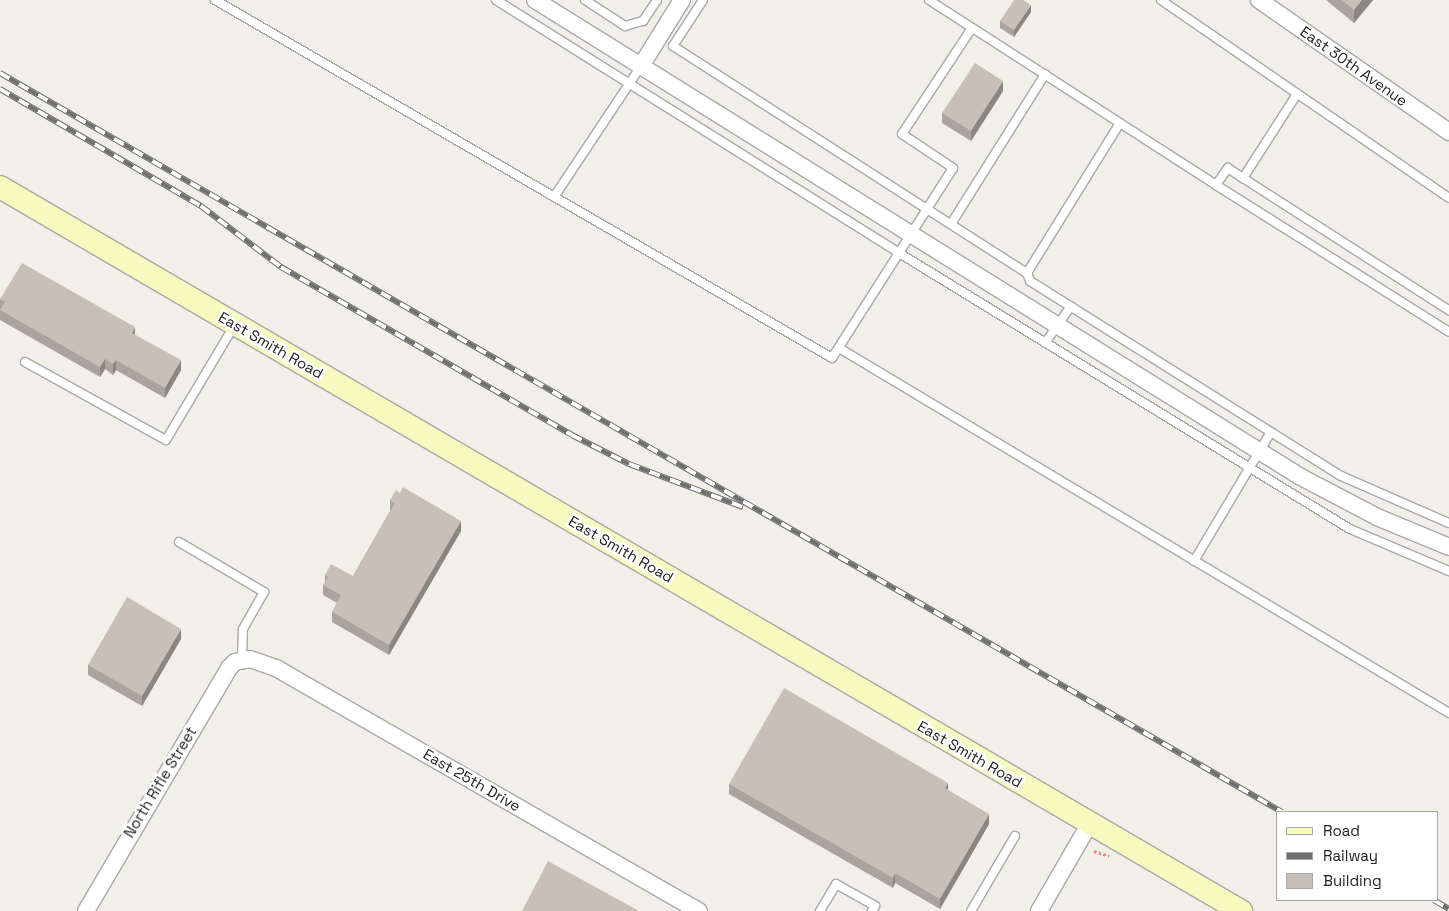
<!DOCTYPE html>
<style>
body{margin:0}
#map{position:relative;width:1449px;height:911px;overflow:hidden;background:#f2efe9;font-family:"Space Grotesk",sans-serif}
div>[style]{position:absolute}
.path>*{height:2.5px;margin-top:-1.25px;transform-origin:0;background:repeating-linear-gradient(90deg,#fa8072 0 2.5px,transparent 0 5px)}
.roads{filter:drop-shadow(1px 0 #a9a9a9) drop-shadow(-1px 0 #a9a9a9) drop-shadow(0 1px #a9a9a9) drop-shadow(0 -1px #a9a9a9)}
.lane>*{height:8px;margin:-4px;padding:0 4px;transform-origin:4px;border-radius:4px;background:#fff}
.street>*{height:16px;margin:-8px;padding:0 8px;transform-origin:8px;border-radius:8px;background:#fff}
.secondary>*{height:22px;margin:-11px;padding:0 11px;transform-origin:11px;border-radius:11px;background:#f7fabf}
.rail>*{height:5.5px;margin-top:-2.75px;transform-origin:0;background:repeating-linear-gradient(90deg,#fff 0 11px,#707070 0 22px);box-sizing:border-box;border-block:1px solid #707070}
.wall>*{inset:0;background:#aba49e}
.shaded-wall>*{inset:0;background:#8b8681}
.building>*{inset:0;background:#c7bfb8}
span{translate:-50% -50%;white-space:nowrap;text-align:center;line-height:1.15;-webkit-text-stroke:5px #fff;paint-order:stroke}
.street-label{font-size:15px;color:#222}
.legend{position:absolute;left:1276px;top:811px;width:162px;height:90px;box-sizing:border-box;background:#fff;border:1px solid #a7a7a7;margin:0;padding:6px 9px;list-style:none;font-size:15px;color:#222}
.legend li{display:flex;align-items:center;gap:10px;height:25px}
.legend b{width:25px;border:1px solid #a7a7a7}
</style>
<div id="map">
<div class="path">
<div style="left:1094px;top:851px;width:16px;rotate:18deg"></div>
</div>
<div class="roads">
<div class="lane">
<div style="left:215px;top:0;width:713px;rotate:30.12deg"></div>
<div style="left:832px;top:358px;width:225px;rotate:-57.5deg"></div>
<div style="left:953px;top:168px;width:61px;rotate:-146.3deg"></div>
<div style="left:902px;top:134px;width:127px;rotate:-56.6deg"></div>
<div style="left:496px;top:0;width:476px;rotate:32.1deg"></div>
<div style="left:899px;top:253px;width:529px;rotate:31.47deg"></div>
<div style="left:1350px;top:529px;width:108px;rotate:23deg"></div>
<div style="left:585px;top:0;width:48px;rotate:33deg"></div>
<div style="left:625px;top:26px;width:19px;rotate:-16deg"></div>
<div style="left:643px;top:21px;width:25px;rotate:-56deg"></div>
<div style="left:703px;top:0;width:55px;rotate:123.1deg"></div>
<div style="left:673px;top:46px;width:421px;rotate:32.7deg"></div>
<div style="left:1027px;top:273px;width:176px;rotate:-58.2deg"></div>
<div style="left:929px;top:0;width:341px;rotate:32.8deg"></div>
<div style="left:1216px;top:185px;width:21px;rotate:-55deg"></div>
<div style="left:1228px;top:168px;width:18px;rotate:34deg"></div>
<div style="left:1161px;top:0;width:349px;rotate:34.5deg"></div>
<div style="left:1297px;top:94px;width:100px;rotate:122.7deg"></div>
<div style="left:1243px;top:178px;width:245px;rotate:32.7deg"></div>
<div style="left:1216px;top:185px;width:275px;rotate:32.2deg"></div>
<div style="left:554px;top:197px;width:157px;rotate:-56.4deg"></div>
<div style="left:951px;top:224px;width:177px;rotate:-57.9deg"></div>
<div style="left:1027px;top:273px;width:9px;rotate:69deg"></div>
<div style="left:1030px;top:281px;width:365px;rotate:32.1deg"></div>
<div style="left:1339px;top:475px;width:120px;rotate:23.6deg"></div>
<div style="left:1045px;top:343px;width:45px;rotate:-54.9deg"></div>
<div style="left:839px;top:348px;width:711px;rotate:30.89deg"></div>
<div style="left:25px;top:362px;width:161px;rotate:29deg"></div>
<div style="left:166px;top:440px;width:133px;rotate:-59.2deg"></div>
<div style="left:179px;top:542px;width:99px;rotate:30.5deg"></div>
<div style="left:264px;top:592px;width:43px;rotate:119.6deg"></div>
<div style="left:243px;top:629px;width:30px;rotate:92deg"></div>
<div style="left:1194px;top:561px;width:150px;rotate:-59.2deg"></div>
<div style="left:820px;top:911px;width:31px;rotate:-59deg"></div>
<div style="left:836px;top:884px;width:45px;rotate:29.4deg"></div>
<div style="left:875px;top:906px;width:6px;rotate:121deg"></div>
<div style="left:971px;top:911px;width:87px;rotate:-59.6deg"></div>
</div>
<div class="street">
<div style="left:535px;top:0;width:900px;rotate:31.92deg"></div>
<div style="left:1299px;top:476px;width:88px;rotate:27.7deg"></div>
<div style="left:1377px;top:517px;width:78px;rotate:22.6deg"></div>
<div style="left:1259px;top:0;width:231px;rotate:34.8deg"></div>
<div style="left:641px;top:66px;width:78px;rotate:-58.2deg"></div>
<div style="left:86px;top:911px;width:282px;rotate:-59.5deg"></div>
<div style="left:229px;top:668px;width:8px;rotate:-45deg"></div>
<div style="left:235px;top:662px;width:15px;rotate:-11deg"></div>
<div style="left:250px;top:659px;width:28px;rotate:19deg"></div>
<div style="left:276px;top:668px;width:488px;rotate:29.9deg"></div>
<div style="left:1039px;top:911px;width:102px;rotate:-59.9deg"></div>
</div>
<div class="secondary">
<div style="left:0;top:187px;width:1437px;rotate:30.26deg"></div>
</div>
</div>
<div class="rail">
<div style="left:0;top:73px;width:1480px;rotate:29.96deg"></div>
<div style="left:0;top:89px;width:233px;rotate:30.2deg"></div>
<div style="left:201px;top:206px;width:101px;rotate:37.3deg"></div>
<div style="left:281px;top:267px;width:336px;rotate:30deg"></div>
<div style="left:572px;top:435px;width:64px;rotate:27deg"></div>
<div style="left:629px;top:464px;width:122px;rotate:20.7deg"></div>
<div style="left:1434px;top:900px;width:17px;rotate:31deg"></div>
</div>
<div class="wall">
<div style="clip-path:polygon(1326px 0,1373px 0,1354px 23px)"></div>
<div style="clip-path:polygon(1031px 12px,1014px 37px,1000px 28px,1000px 21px)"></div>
<div style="clip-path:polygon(1003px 91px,971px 141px,942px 123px,942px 113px)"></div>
<div style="clip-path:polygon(0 299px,135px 335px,181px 370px,165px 398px,116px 370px,113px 375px,105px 369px,100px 377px,0 320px)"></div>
<div style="clip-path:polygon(390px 500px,461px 531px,389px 655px,332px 622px,332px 612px,337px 603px,323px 595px,323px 585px,325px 583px,325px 575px,353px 576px,390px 511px)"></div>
<div style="clip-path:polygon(181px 639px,142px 706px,88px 675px,88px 665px)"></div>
<div style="clip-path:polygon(729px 784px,948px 790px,989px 824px,940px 909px,895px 883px,893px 888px,729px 794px)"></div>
</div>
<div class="shaded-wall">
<div style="clip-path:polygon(1362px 0,1373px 0,1354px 23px,1354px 10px)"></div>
<div style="clip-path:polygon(1031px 5px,1031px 12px,1014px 37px,1014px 30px)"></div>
<div style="clip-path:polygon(1003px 81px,1003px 91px,971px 141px,971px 131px)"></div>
<div style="clip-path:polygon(135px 327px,135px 337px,132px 333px)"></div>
<div style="clip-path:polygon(105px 359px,105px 369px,100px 377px,100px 367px)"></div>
<div style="clip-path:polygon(116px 360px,116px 370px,113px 375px,113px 364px)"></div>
<div style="clip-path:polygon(181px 360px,181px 370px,165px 398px,165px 388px)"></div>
<div style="clip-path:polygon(461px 521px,461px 531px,389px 655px,389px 645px)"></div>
<div style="clip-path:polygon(181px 629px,181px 639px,142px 706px,142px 696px)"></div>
<div style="clip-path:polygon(948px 783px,948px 793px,945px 788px)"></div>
<div style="clip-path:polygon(989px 814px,989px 824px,940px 909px,940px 899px)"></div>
<div style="clip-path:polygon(895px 873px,895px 883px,893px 888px,893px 878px)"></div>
</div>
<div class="building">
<div style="clip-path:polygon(1014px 0,1023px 0,1031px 5px,1014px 30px,1000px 21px)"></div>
<div style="clip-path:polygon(1342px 0,1362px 0,1354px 10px)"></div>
<div style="clip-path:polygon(975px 63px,1003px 81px,971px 131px,942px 113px)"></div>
<div style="clip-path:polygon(22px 263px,135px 327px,132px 333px,181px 360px,165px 388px,116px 360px,113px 364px,105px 359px,100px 367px,0 310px,5px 302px,0 299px)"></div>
<div style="clip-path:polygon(403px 487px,461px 521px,389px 645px,332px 612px,341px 595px,323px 585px,328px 577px,325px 575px,331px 564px,353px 576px,395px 503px,390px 500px,396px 490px,400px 493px)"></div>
<div style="clip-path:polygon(127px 597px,181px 629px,142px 696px,88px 665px)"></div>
<div style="clip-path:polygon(784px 688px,948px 783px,945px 788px,989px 814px,940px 899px,895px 873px,893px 878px,729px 784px)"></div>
<div style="clip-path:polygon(548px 861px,639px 911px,522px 911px)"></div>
</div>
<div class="street-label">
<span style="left:1354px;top:66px;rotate:35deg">East 30th Avenue</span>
<span style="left:271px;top:345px;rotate:30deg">East Smith Road</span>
<span style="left:621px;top:549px;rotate:30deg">East Smith Road</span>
<span style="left:970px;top:754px;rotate:30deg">East Smith Road</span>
<span style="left:472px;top:780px;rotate:30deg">East 25th Drive</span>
<span style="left:160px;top:782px;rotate:-59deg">North Rifle Street</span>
</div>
<ul class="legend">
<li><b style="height:6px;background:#f7fabf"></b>Road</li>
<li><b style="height:6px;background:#707070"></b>Railway</li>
<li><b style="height:14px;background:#c7bfb8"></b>Building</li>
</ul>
</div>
